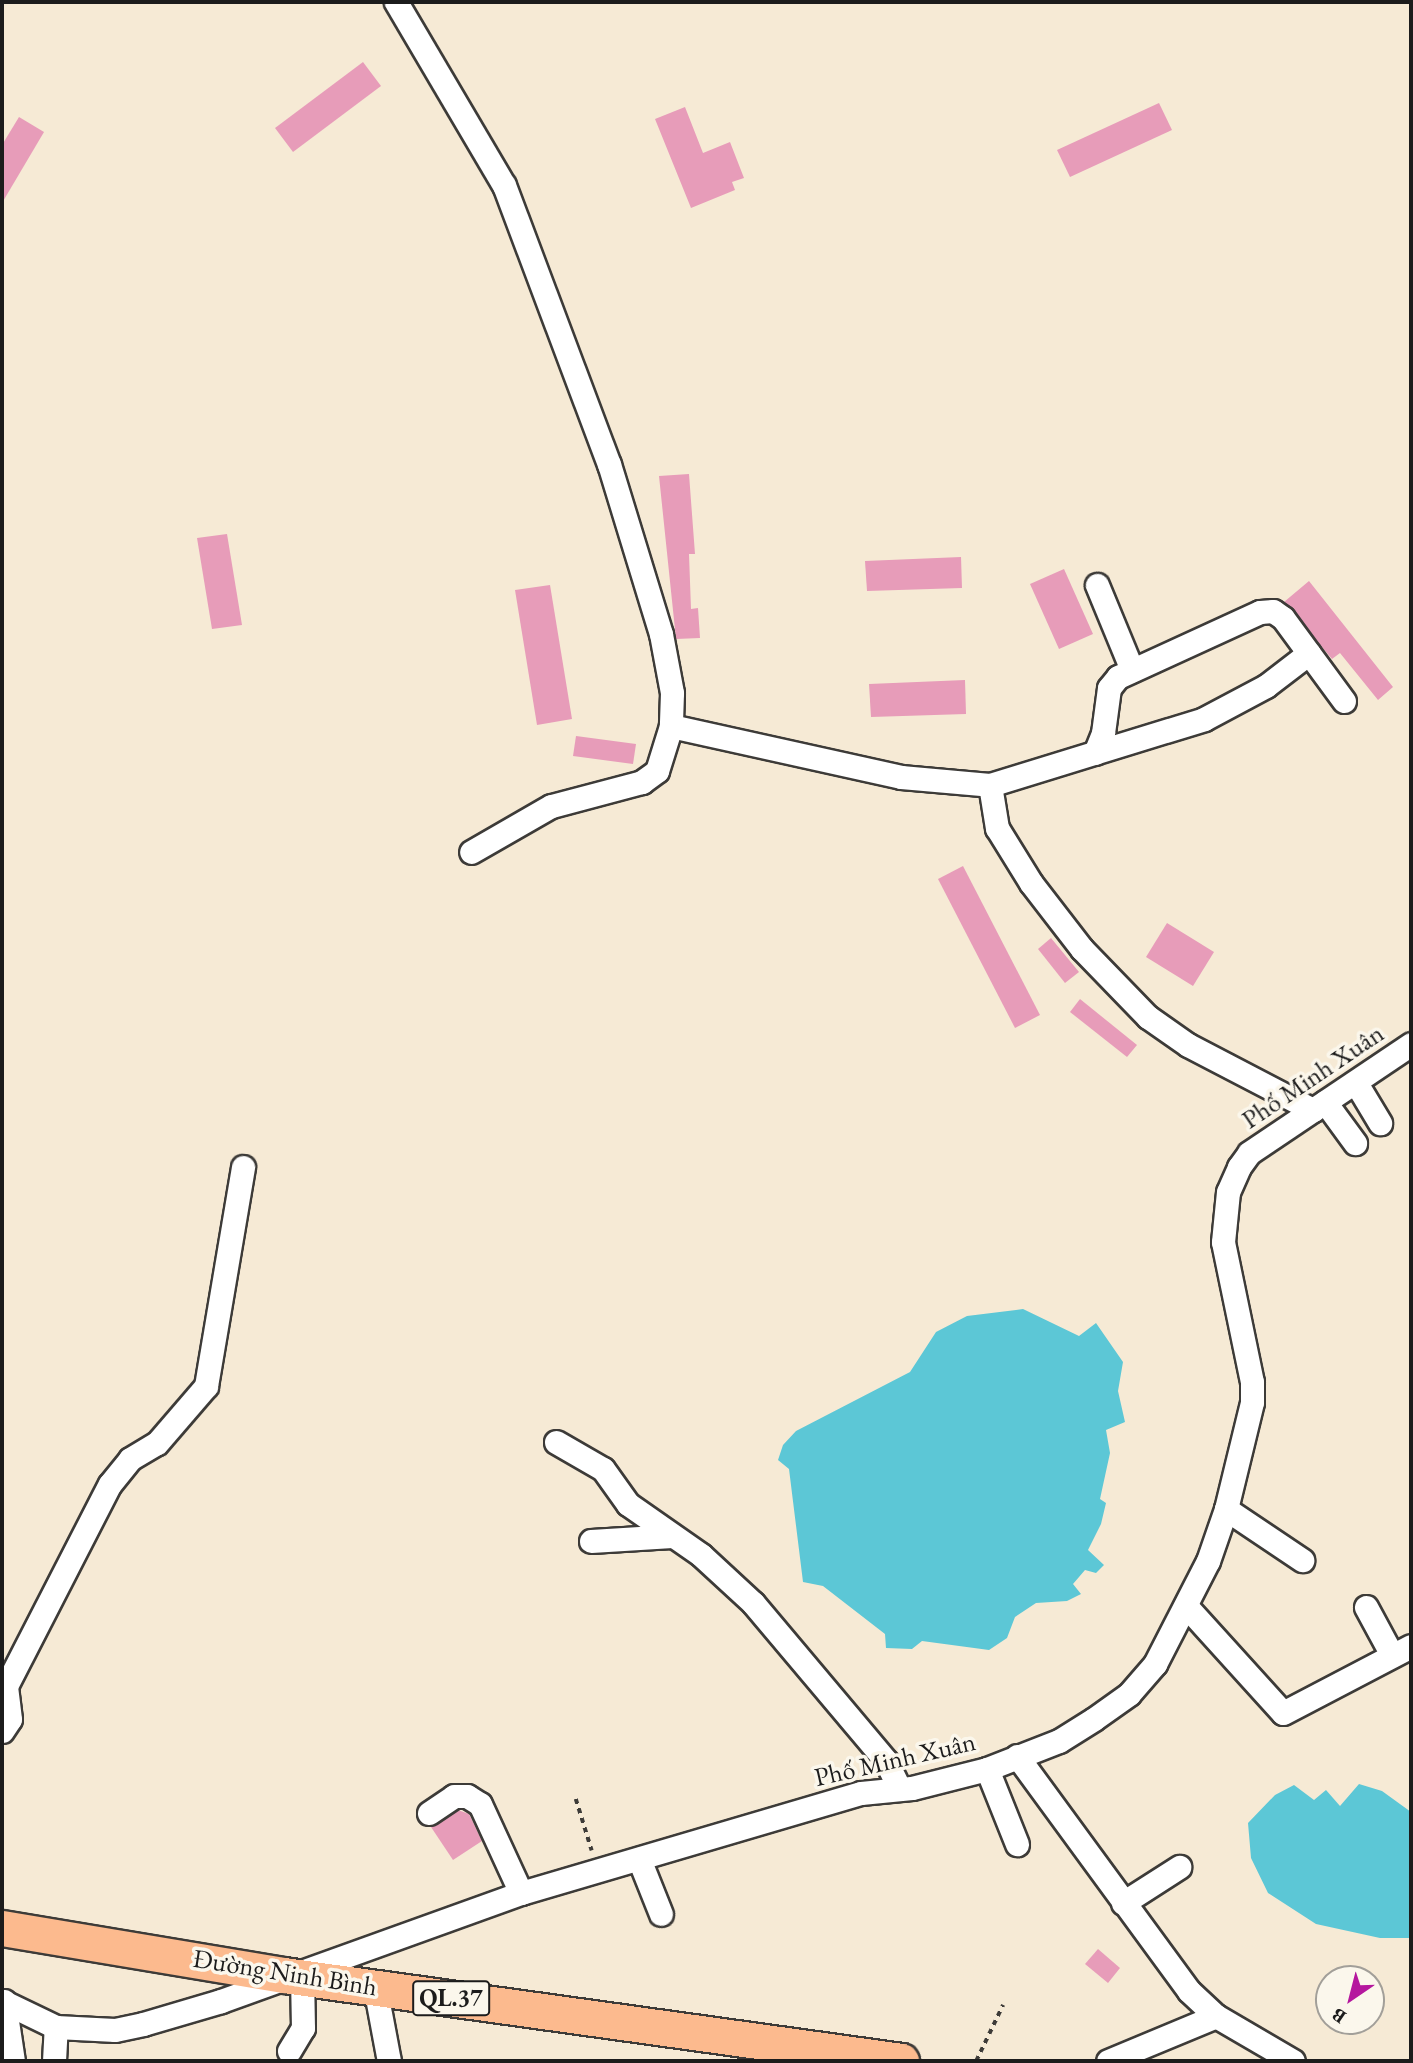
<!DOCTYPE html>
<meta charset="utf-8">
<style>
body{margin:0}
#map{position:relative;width:1413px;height:2063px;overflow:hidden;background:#f6ead5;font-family:"EB Garamond",serif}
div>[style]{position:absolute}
.water>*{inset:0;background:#5cc7d6}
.building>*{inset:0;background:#e79cb9}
.path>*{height:3.5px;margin-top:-1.75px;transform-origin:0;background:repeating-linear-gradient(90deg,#3d3b38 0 5px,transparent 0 10px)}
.roads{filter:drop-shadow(2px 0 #3d3b38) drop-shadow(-2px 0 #3d3b38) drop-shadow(0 2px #3d3b38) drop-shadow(0 -2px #3d3b38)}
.minor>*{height:23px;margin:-11.5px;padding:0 11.5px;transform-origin:11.5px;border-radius:11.5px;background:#fff}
.highway>*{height:35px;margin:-17.5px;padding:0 17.5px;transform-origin:17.5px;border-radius:17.5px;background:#fcba8e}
span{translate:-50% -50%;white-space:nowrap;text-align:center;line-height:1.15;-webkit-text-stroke:7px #fbf7ec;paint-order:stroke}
.shield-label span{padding:2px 5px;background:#fbf7ec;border:2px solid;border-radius:5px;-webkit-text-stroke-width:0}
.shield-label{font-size:24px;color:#1c1c1c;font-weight:700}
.street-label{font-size:26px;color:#1c1c1c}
.frame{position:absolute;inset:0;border:4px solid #1c1c1c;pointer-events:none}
.north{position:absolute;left:1315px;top:1965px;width:70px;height:70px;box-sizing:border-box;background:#fbf7ec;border:2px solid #a29f99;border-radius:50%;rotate:215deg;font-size:19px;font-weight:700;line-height:28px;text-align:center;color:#1c1c1c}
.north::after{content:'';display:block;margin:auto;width:24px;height:32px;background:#b5179e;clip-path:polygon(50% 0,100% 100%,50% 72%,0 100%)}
</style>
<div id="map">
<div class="water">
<div style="clip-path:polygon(1023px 1309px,1079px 1336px,1096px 1323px,1123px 1362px,1118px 1391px,1125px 1422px,1106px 1430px,1110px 1453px,1100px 1499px,1106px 1503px,1101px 1524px,1088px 1550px,1104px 1565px,1096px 1573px,1085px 1570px,1073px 1584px,1081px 1594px,1067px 1601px,1036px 1603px,1015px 1617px,1007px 1638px,989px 1650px,922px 1641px,912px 1649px,886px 1648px,885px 1634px,823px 1586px,803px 1582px,789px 1469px,778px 1460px,783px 1445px,796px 1431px,910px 1372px,936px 1332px,967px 1316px)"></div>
<div style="clip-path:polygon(1359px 1784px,1382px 1791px,1411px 1812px,1411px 1938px,1380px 1938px,1316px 1924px,1268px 1893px,1251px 1858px,1248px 1823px,1275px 1795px,1294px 1785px,1314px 1800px,1326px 1790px,1340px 1806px)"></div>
</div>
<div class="building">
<div style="clip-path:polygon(363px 62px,381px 86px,293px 152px,275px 128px)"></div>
<div style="clip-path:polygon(1159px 103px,1172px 130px,1070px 177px,1057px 150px)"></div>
<div style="clip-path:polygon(685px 107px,703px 153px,730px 142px,744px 178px,732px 182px,735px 190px,691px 208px,655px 119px)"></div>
<div style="clip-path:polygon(19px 117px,44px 132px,2px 203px,2px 145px)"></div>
<div style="clip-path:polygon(689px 474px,695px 554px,689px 554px,691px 609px,698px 608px,700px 638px,676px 639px,659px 476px)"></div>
<div style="clip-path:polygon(227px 534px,242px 625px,212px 629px,197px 538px)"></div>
<div style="clip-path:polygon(961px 557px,962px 588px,867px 591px,865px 561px)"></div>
<div style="clip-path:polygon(1064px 569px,1093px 634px,1059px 649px,1030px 584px)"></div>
<div style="clip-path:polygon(1309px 581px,1393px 687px,1378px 700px,1340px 653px,1332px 659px,1284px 602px)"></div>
<div style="clip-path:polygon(550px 585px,572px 719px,537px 725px,515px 590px)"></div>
<div style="clip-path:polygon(965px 680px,966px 714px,871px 717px,869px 684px)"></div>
<div style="clip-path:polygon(576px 736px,636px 744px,633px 764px,573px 756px)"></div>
<div style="clip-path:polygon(963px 866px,1040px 1015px,1015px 1028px,938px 879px)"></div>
<div style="clip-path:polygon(1167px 923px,1214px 952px,1193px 986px,1146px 957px)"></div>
<div style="clip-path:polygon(1051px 938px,1079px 972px,1065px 983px,1038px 949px)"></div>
<div style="clip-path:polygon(1080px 999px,1137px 1045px,1127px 1057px,1070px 1012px)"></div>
<div style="clip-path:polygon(458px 1810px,469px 1814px,482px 1841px,453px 1860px,431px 1827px)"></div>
<div style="clip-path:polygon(1098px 1949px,1120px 1968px,1108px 1983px,1085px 1964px)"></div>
</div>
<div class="path">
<div style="left:576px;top:1799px;width:54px;rotate:72.9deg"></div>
<div style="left:976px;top:2061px;width:62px;rotate:-64.3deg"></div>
</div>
<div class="roads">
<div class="minor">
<div style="left:396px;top:2px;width:212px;rotate:59.5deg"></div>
<div style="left:504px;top:185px;width:298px;rotate:69.4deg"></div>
<div style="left:609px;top:464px;width:178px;rotate:73deg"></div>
<div style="left:661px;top:634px;width:60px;rotate:79.4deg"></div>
<div style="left:672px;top:693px;width:33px;rotate:92deg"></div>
<div style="left:671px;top:726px;width:47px;rotate:107.3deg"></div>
<div style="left:657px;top:771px;width:19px;rotate:144deg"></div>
<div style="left:642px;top:782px;width:94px;rotate:165.2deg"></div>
<div style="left:551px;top:806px;width:92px;rotate:150.1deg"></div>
<div style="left:1097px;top:585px;width:92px;rotate:67.6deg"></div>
<div style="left:671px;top:726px;width:236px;rotate:12.5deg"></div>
<div style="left:901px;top:777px;width:89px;rotate:5.1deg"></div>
<div style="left:990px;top:785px;width:224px;rotate:-17.1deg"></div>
<div style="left:1204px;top:719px;width:70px;rotate:-28deg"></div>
<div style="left:1266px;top:686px;width:54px;rotate:-37.5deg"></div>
<div style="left:1095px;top:753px;width:22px;rotate:-68deg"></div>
<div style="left:1103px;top:733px;width:45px;rotate:-82.4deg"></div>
<div style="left:1109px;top:688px;width:14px;rotate:-51deg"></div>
<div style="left:1118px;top:677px;width:156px;rotate:-24.6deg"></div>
<div style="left:1260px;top:612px;width:13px;rotate:-4deg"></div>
<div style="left:1273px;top:611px;width:12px;rotate:35deg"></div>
<div style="left:1283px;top:618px;width:103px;rotate:53.7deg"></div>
<div style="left:990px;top:785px;width:44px;rotate:80.8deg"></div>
<div style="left:997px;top:828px;width:65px;rotate:58.3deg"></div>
<div style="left:1031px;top:883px;width:83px;rotate:52.3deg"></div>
<div style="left:1082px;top:949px;width:95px;rotate:45.9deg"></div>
<div style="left:1148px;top:1017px;width:49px;rotate:35deg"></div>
<div style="left:1188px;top:1045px;width:141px;rotate:27.5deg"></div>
<div style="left:1356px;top:1083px;width:47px;rotate:59deg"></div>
<div style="left:1325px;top:1102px;width:51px;rotate:53.8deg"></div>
<div style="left:556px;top:1442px;width:54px;rotate:29.9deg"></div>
<div style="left:603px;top:1469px;width:43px;rotate:54.5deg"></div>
<div style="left:628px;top:1504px;width:89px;rotate:34.9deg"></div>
<div style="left:701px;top:1555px;width:71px;rotate:42.7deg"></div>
<div style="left:753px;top:1603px;width:207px;rotate:49.9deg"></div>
<div style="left:886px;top:1761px;width:30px;rotate:64deg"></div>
<div style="left:1226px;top:1509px;width:92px;rotate:33.9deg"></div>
<div style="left:591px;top:1541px;width:81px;rotate:-3.5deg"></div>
<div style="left:1186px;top:1606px;width:144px;rotate:47.8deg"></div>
<div style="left:1283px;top:1713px;width:144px;rotate:-27.6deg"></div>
<div style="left:1366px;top:1607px;width:55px;rotate:61.6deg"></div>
<div style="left:2px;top:1731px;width:14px;rotate:-56deg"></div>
<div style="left:10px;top:1719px;width:33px;rotate:-97deg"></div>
<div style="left:6px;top:1686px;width:227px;rotate:-62.8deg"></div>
<div style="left:110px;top:1484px;width:32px;rotate:-51deg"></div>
<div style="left:130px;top:1459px;width:31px;rotate:-31deg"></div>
<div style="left:157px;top:1443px;width:75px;rotate:-49.3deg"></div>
<div style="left:206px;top:1386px;width:222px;rotate:-80.4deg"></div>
<div style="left:1017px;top:1756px;width:291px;rotate:53.8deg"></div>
<div style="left:1189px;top:1991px;width:37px;rotate:43deg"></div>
<div style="left:1216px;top:2016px;width:89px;rotate:30.3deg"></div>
<div style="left:987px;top:1769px;width:81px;rotate:68.2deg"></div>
<div style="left:429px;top:1813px;width:30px;rotate:-34deg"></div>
<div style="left:454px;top:1796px;width:13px"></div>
<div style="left:467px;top:1796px;width:15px;rotate:32deg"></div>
<div style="left:480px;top:1804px;width:98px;rotate:65.3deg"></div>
<div style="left:639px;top:1859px;width:59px;rotate:68.2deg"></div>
<div style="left:1123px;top:1903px;width:67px;rotate:-32.7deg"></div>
<div style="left:375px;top:1987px;width:75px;rotate:79.3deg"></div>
<div style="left:2px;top:2001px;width:60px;rotate:25.7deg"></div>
<div style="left:56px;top:2027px;width:59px;rotate:2.9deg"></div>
<div style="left:115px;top:2030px;width:29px;rotate:-12deg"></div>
<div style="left:143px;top:2024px;width:81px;rotate:-16.4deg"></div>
<div style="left:221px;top:2001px;width:319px;rotate:-19.8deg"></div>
<div style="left:521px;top:1893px;width:354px;rotate:-16.4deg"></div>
<div style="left:861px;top:1793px;width:51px;rotate:-5.6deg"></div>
<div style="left:912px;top:1788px;width:77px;rotate:-14.2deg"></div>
<div style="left:987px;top:1769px;width:77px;rotate:-21.3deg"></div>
<div style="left:1059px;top:1741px;width:41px;rotate:-32.2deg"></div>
<div style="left:1094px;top:1719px;width:43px;rotate:-35.5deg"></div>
<div style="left:1129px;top:1694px;width:40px;rotate:-49deg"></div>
<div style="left:1155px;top:1664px;width:116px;rotate:-62.8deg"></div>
<div style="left:1208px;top:1561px;width:55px;rotate:-70.9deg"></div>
<div style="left:1226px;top:1509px;width:110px;rotate:-76.3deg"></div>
<div style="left:1252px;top:1402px;width:20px;rotate:-90deg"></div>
<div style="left:1252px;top:1382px;width:143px;rotate:-101.7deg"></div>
<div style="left:1223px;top:1242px;width:50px;rotate:-84.3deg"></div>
<div style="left:1228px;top:1192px;width:27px;rotate:-66deg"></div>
<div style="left:1239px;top:1167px;width:17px;rotate:-54deg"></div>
<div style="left:1249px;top:1153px;width:195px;rotate:-33.9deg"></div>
<div style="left:4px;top:2001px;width:61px;rotate:81.5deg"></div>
<div style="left:289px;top:2051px;width:27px;rotate:-59deg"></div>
<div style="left:303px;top:2028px;width:50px;rotate:-91.1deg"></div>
<div style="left:54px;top:2061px;width:34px;rotate:-87deg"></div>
<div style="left:1108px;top:2061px;width:117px;rotate:-22.6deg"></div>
</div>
<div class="highway">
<div style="left:2px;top:1928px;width:286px;rotate:9.5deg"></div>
<div style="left:284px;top:1975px;width:623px;rotate:7.93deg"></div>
</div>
</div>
<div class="shield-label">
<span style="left:451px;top:1998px">QL.37</span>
</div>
<div class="street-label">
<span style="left:1313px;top:1077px;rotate:-34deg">Phố Minh Xuân</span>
<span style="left:895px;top:1760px;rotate:-13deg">Phố Minh Xuân</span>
<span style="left:285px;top:1973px;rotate:9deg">Đường Ninh Bình</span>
</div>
<div class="frame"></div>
<div class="north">B</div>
</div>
